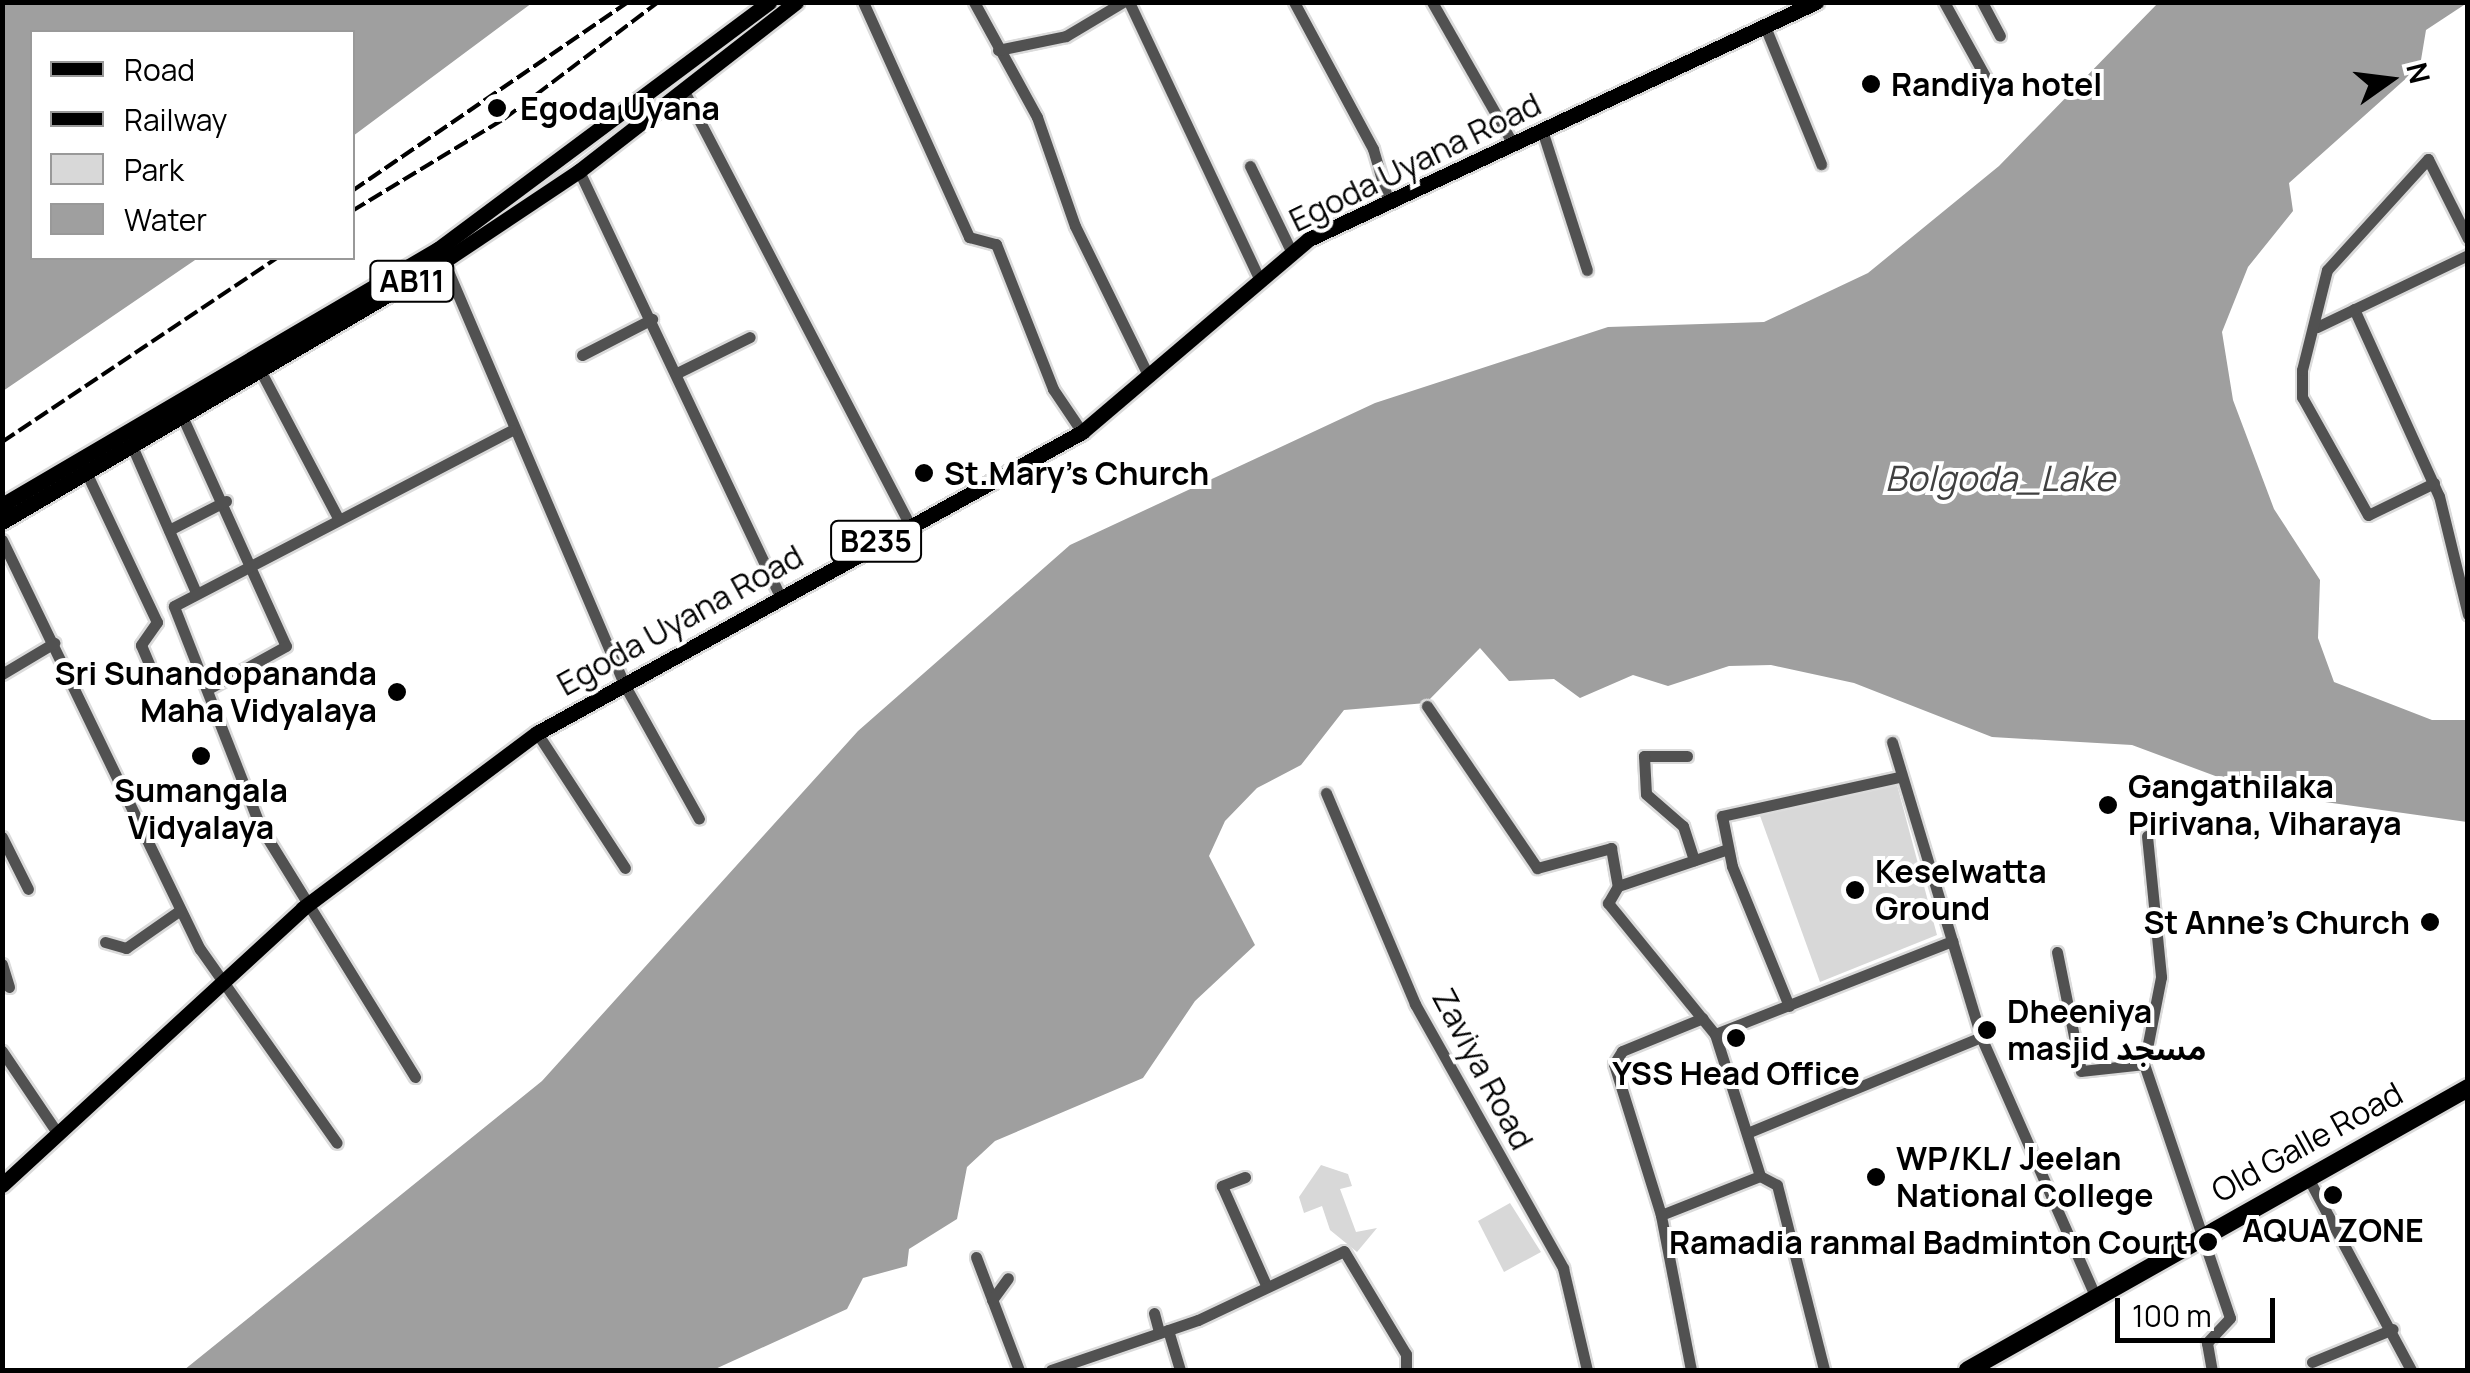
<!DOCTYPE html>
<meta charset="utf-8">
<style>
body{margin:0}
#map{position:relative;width:2470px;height:1373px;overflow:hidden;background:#fff;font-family:Manrope,"Noto Sans Arabic",sans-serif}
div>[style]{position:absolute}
.green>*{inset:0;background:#d8d8d8}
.water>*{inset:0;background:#9f9f9f}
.roads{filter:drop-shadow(2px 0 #dbdbdb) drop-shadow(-2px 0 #dbdbdb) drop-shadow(0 2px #dbdbdb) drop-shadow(0 -2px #dbdbdb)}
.minor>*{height:11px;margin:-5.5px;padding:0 5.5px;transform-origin:5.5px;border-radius:5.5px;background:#515151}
.major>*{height:15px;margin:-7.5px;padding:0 7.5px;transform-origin:7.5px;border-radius:7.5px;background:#000}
.highway>*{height:18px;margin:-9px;padding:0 9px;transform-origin:9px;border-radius:9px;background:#000}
.rail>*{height:4px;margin-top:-2px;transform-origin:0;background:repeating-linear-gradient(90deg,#000 0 15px,transparent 0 20px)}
.dots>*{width:28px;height:28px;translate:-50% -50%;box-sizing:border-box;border:5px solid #fff;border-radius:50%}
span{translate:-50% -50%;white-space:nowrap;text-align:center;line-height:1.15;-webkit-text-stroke:8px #fff;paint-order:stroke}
.shield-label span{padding:2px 8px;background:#fff;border:2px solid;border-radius:8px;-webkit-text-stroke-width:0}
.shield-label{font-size:30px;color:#000;font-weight:700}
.poi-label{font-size:32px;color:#000;font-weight:700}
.left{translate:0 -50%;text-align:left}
.right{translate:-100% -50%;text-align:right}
.street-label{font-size:32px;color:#000}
.water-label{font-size:35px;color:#404040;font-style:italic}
.frame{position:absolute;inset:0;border:5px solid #000;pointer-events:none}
.legend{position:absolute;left:30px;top:30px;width:325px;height:230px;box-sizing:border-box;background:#fff;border:2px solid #999;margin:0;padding:12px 18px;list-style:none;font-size:30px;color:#000}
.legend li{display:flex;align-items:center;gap:20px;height:50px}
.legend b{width:50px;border:2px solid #999}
.north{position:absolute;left:2340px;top:30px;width:100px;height:100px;-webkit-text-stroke:8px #fff;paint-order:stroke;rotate:76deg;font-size:28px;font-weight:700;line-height:40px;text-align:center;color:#000}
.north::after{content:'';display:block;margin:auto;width:35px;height:45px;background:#000;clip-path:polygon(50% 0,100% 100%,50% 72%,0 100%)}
.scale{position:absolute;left:2115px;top:1298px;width:160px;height:45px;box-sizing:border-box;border:5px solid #000;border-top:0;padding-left:12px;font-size:30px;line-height:35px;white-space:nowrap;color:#000;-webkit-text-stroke:8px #fff;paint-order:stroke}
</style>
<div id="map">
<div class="green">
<div style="clip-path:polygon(1896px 781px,1937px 935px,1820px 982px,1759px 813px)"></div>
<div style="clip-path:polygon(1321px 1165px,1348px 1174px,1352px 1186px,1340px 1189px,1356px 1232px,1377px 1228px,1357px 1252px,1330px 1230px,1322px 1206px,1304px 1213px,1299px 1197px)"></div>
<div style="clip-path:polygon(1510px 1203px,1541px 1252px,1504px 1272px,1478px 1221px)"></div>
</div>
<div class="water">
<div style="clip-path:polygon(3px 2px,532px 2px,532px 3px,353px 136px,352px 32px,32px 32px,32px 258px,198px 258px,3px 391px)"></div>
<div style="clip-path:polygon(2158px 3px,2467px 3px,2426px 30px,2420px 66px,2289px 183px,2293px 211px,2248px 267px,2222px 332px,2233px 400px,2274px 509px,2320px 580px,2318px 638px,2334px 682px,2432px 720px,2467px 720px,2467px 822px,2261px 793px,2132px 745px,1992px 737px,1854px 683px,1771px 665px,1729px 666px,1668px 686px,1633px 675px,1580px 698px,1554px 679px,1509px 681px,1480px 648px,1426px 703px,1344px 710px,1301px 765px,1257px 788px,1225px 821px,1209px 856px,1255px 945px,1195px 1001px,1143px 1078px,995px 1141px,967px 1167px,957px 1219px,909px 1249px,907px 1266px,863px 1278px,847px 1309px,713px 1370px,184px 1370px,542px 1081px,858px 731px,1070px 545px,1375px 403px,1608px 327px,1764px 322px,1868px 273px,1999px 166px)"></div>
</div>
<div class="roads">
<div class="minor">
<div style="left:863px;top:2px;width:258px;rotate:65.7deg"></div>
<div style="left:969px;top:237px;width:28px;rotate:15deg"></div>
<div style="left:996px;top:244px;width:156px;rotate:68.5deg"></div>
<div style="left:1053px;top:389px;width:52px;rotate:56deg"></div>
<div style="left:974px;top:2px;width:131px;rotate:61.3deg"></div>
<div style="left:1037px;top:117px;width:115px;rotate:70.8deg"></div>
<div style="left:1075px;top:226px;width:168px;rotate:63.9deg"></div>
<div style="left:1129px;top:2px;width:307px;rotate:64.8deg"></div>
<div style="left:1294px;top:2px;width:167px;rotate:61.7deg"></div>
<div style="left:1373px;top:149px;width:53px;rotate:73.6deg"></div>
<div style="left:1432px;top:2px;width:163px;rotate:60.3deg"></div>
<div style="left:1944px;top:2px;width:87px;rotate:61.1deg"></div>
<div style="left:1982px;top:2px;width:38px;rotate:62deg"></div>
<div style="left:1766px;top:29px;width:146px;rotate:67.8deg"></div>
<div style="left:998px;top:50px;width:69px;rotate:-11.6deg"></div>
<div style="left:1066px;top:36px;width:66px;rotate:-30.8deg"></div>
<div style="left:685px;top:93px;width:485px;rotate:62.5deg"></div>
<div style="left:1542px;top:130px;width:147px;rotate:72.2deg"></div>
<div style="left:1250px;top:166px;width:94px;rotate:64.2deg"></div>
<div style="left:579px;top:171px;width:470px;rotate:64.7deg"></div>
<div style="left:442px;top:257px;width:464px;rotate:66.9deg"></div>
<div style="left:624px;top:684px;width:154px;rotate:60.9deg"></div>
<div style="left:2354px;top:309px;width:205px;rotate:65.6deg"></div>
<div style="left:2439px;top:496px;width:122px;rotate:76.3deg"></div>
<div style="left:2317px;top:327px;width:167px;rotate:-25.5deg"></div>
<div style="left:582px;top:355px;width:79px;rotate:-27.2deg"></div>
<div style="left:260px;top:370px;width:165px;rotate:62.2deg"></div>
<div style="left:677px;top:373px;width:81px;rotate:-26.3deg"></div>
<div style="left:182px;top:416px;width:252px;rotate:65.7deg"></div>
<div style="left:286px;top:646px;width:89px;rotate:151.1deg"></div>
<div style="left:132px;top:446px;width:157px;rotate:66.4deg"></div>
<div style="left:86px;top:472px;width:166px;rotate:64.7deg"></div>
<div style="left:157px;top:622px;width:28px;rotate:125deg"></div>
<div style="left:141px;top:645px;width:21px;rotate:67deg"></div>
<div style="left:2434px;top:483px;width:73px;rotate:154.1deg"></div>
<div style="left:2368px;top:515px;width:135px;rotate:-119.2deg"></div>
<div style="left:2302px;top:397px;width:27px;rotate:-90deg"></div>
<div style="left:2302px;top:370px;width:103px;rotate:-76deg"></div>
<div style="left:2327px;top:270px;width:150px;rotate:-47.7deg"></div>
<div style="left:2428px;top:159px;width:89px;rotate:63.4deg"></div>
<div style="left:169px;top:530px;width:64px;rotate:-27deg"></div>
<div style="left:2px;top:540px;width:454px;rotate:64.2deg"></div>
<div style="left:200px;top:949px;width:237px;rotate:54.8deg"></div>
<div style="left:2px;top:674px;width:61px;rotate:-30.8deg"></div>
<div style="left:1427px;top:706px;width:196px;rotate:55.8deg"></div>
<div style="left:1537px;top:868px;width:77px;rotate:-15.1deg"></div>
<div style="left:1611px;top:848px;width:39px;rotate:80deg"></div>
<div style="left:1618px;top:886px;width:20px;rotate:120deg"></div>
<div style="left:1608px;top:903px;width:169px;rotate:50.8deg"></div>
<div style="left:1715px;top:1034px;width:149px;rotate:72.4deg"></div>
<div style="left:1760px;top:1176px;width:19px;rotate:28deg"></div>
<div style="left:1777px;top:1185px;width:191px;rotate:75.7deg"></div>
<div style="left:537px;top:733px;width:161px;rotate:56.9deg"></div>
<div style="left:1892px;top:742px;width:308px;rotate:73.2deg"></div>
<div style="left:1981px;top:1037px;width:280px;rotate:66.2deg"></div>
<div style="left:1687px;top:756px;width:43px;rotate:180deg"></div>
<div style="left:1644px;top:756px;width:38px;rotate:87deg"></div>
<div style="left:1646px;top:794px;width:49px;rotate:40.9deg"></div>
<div style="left:1683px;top:826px;width:36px;rotate:72deg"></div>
<div style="left:1326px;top:793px;width:229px;rotate:67.1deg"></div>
<div style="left:1415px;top:1004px;width:303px;rotate:60.7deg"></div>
<div style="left:1563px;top:1268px;width:105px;rotate:76.8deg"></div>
<div style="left:2147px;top:836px;width:142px;rotate:84.3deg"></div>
<div style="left:2161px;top:977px;width:89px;rotate:101.1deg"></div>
<div style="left:2144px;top:1064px;width:268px;rotate:71.3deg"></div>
<div style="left:2230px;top:1318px;width:34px;rotate:133deg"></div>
<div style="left:2207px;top:1343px;width:27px;rotate:80deg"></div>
<div style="left:2px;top:837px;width:58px;rotate:63.4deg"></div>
<div style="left:1618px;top:886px;width:116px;rotate:-18.6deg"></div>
<div style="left:105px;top:942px;width:22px;rotate:16deg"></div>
<div style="left:126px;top:948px;width:65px;rotate:-34.9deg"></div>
<div style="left:2057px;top:952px;width:121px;rotate:78.6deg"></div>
<div style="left:2081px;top:1071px;width:63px;rotate:-6.3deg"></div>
<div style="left:2px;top:964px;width:24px;rotate:73deg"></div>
<div style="left:1789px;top:1006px;width:151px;rotate:-112.2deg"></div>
<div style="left:1732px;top:866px;width:51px;rotate:-101.3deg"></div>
<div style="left:1722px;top:816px;width:182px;rotate:-12.4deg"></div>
<div style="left:1715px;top:1034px;width:255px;rotate:-21.4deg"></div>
<div style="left:2px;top:1051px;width:97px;rotate:56deg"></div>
<div style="left:415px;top:1077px;width:295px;rotate:-121.7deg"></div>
<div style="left:260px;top:826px;width:236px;rotate:-111.4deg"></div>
<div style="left:174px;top:606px;width:381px;rotate:-27.5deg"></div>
<div style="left:1747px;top:1133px;width:253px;rotate:-22.3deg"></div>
<div style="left:2307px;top:1176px;width:220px;rotate:61.8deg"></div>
<div style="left:1245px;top:1177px;width:25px;rotate:159deg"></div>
<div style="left:1222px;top:1186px;width:108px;rotate:66deg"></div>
<div style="left:1661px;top:1215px;width:106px;rotate:-21.5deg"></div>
<div style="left:976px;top:1257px;width:121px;rotate:69.2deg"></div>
<div style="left:992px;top:1300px;width:27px;rotate:-54deg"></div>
<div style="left:1154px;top:1313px;width:20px;rotate:75deg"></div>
<div style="left:1168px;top:1330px;width:42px;rotate:73.3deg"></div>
<div style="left:2312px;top:1362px;width:87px;rotate:-22.2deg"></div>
<div style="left:1051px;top:1370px;width:155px;rotate:-18.8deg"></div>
<div style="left:1198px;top:1320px;width:161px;rotate:-25.3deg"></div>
<div style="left:1344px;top:1251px;width:120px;rotate:59deg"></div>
<div style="left:1406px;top:1354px;width:16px;rotate:90deg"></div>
<div style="left:1691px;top:1370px;width:158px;rotate:-101deg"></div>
<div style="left:1661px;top:1215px;width:158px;rotate:-107.3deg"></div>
<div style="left:1614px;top:1064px;width:15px;rotate:-58deg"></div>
<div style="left:1622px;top:1051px;width:87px;rotate:-22.2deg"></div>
</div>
<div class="major">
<div style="left:2px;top:505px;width:506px;rotate:-30.42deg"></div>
<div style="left:438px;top:249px;width:413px;rotate:-36.7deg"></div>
<div style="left:2px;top:522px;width:499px;rotate:-30.5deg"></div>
<div style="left:432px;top:269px;width:177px;rotate:-33.7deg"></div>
<div style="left:579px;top:171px;width:275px;rotate:-37.9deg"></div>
<div style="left:2px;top:1185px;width:409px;rotate:-42.6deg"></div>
<div style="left:303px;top:908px;width:292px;rotate:-36.8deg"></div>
<div style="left:537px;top:733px;width:623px;rotate:-28.91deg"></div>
<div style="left:1082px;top:432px;width:298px;rotate:-40.4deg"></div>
<div style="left:1309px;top:239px;width:560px;rotate:-25.05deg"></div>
</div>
<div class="highway">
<div style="left:1968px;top:1370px;width:574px;rotate:-29.42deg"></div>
</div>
</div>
<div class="rail">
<div style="left:352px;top:191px;width:335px;rotate:-34.4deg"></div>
<div style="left:352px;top:211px;width:178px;rotate:-31.2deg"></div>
<div style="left:504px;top:119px;width:193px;rotate:-37.2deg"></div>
<div style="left:2px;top:442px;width:331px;rotate:-33.8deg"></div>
</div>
<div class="dots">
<div style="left:1871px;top:84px;background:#000"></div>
<div style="left:497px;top:108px;background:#000"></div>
<div style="left:924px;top:473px;background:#000"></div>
<div style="left:397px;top:692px;background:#000"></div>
<div style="left:201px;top:756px;background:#000"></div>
<div style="left:2108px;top:805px;background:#000"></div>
<div style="left:1855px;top:890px;background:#000"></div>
<div style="left:2430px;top:922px;background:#000"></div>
<div style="left:1987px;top:1030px;background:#000"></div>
<div style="left:1736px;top:1038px;background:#000"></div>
<div style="left:1876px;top:1177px;background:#000"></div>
<div style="left:2333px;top:1195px;background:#000"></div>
<div style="left:2208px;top:1242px;background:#000"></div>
</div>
<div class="shield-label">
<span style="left:412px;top:281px">AB11</span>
<span style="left:876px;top:541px">B235</span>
</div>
<div class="poi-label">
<span class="left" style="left:1891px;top:84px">Randiya hotel</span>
<span class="left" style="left:520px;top:108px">Egoda Uyana</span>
<span class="left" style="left:944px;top:473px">St.Mary's Church</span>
<span class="right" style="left:377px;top:692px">Sri Sunandopananda<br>Maha Vidyalaya</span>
<span class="left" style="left:2128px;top:805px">Gangathilaka<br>Pirivana, Viharaya</span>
<span style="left:201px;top:809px">Sumangala<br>Vidyalaya</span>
<span class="left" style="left:1875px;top:890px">Keselwatta<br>Ground</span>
<span class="right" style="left:2410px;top:922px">St Anne's Church</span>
<span class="left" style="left:2007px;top:1030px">Dheeniya<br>masjid مسجد</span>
<span style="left:1736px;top:1073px">YSS Head Office</span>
<span class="left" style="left:1896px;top:1177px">WP/KL/ Jeelan<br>National College</span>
<span style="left:2333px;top:1230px">AQUA ZONE</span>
<span class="right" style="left:2188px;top:1242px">Ramadia ranmal Badminton Court</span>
</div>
<div class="street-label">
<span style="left:1415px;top:162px;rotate:-26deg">Egoda Uyana Road</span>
<span style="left:680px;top:620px;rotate:-29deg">Egoda Uyana Road</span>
<span style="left:1483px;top:1069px;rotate:62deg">Zaviya Road</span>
<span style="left:2307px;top:1142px;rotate:-29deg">Old Galle Road</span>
</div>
<div class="water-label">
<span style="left:2000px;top:478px">Bolgoda_Lake</span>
</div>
<div class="frame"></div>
<ul class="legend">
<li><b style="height:12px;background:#000"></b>Road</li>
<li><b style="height:12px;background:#000"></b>Railway</li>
<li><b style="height:28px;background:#d8d8d8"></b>Park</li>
<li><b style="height:28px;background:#9f9f9f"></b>Water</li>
</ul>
<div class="north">N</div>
<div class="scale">100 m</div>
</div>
